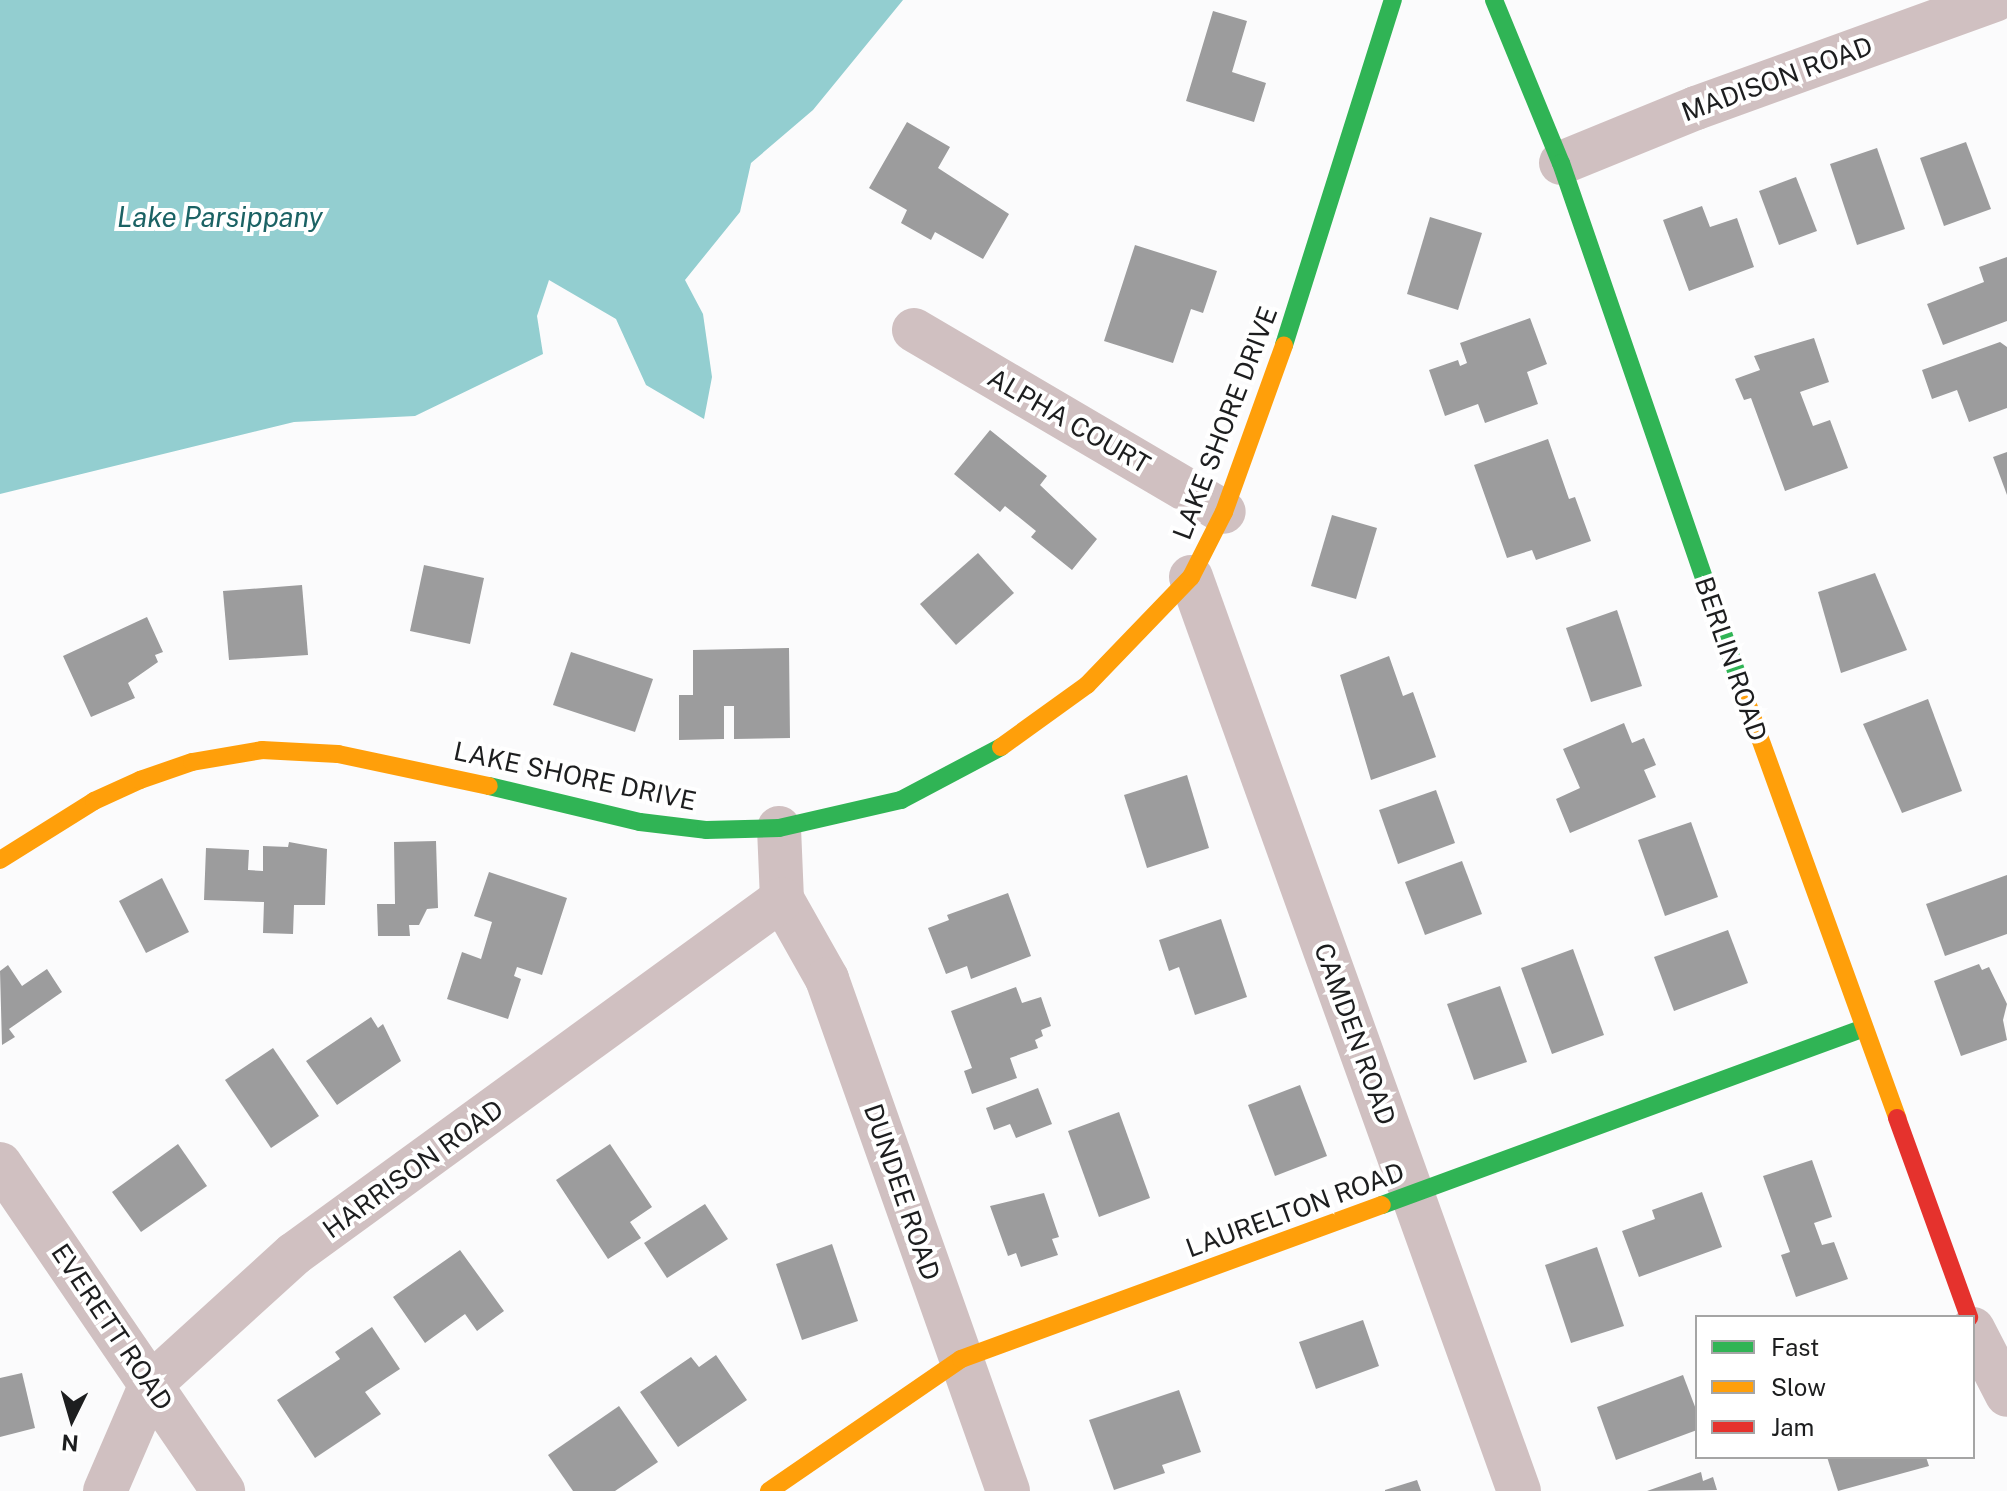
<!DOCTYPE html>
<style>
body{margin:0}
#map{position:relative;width:2007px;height:1491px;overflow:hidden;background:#fbfbfc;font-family:"Public Sans",sans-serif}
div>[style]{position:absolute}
.water>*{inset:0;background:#93ced0}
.building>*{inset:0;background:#9c9c9d}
.street>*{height:44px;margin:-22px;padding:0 22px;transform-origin:22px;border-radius:22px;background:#d0c0c1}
.fast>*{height:18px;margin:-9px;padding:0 9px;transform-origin:9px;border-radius:9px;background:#30b455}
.slow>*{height:18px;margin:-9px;padding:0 9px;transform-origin:9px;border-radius:9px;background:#ff9f0a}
.jam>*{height:18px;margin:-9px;padding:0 9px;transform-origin:9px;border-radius:9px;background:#e5322d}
span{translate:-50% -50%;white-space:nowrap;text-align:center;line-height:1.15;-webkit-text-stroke:8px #fff;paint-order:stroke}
.street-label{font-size:26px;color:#1d1e1f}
.water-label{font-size:28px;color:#1b6264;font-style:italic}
.legend{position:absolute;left:1695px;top:1315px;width:280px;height:144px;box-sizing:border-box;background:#fff;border:2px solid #a5a5a5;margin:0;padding:10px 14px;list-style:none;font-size:24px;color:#1d1e1f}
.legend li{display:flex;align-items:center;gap:16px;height:40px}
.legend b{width:40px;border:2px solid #a5a5a5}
.north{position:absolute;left:32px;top:1379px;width:80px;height:80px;-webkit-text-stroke:6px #fff;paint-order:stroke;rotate:185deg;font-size:22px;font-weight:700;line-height:32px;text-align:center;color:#1d1e1f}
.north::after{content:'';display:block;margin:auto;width:28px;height:36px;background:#1d1e1f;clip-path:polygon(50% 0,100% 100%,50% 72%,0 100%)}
</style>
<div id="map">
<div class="water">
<div style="clip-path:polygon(0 0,903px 0,813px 110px,751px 163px,740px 212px,685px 280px,703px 314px,712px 377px,704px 419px,646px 385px,616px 319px,549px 280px,537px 316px,543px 354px,415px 416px,294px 422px,0 494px)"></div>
</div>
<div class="building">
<div style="clip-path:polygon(1213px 11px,1247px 21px,1232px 72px,1266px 83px,1254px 122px,1186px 101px)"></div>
<div style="clip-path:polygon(907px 122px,950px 147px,938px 168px,1009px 214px,983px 259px,935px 232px,931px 240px,901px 223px,907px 210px,869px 188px)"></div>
<div style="clip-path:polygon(1966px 142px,1991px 209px,1944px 226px,1920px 158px)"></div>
<div style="clip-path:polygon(1877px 148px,1905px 229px,1857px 245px,1830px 164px)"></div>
<div style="clip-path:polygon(1796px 177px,1817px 231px,1779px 245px,1759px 191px)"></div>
<div style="clip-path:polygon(1702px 206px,1710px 227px,1737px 218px,1754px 267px,1689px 291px,1663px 220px)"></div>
<div style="clip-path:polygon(1430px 217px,1482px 233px,1458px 310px,1407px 294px)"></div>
<div style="clip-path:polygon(1135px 245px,1217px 271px,1203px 313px,1191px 309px,1173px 363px,1104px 341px)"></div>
<div style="clip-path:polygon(2007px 257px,2007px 321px,1943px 345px,1927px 304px,1984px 282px,1979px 267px)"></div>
<div style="clip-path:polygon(1530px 318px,1547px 364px,1527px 372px,1538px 404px,1485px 423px,1478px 404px,1445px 416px,1429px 370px,1458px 360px,1460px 366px,1467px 363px,1460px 343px)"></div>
<div style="clip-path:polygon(1814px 338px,1829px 382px,1800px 392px,1813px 426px,1830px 420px,1848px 468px,1785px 491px,1751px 398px,1744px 400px,1735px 379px,1760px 370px,1754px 356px)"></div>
<div style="clip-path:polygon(2000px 342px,2007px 347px,2007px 408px,1969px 422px,1957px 390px,1932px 399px,1922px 370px)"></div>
<div style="clip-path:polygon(990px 430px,1047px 476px,1040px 485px,1097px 539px,1072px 570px,1031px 537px,1036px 531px,1005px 506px,1000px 512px,954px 474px)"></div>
<div style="clip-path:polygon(1548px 439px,1569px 499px,1575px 497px,1591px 541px,1536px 560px,1532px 550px,1507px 558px,1474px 465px)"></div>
<div style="clip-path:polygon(2007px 452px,2007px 495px,1993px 457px)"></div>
<div style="clip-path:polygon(1332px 515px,1377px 528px,1356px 599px,1311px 586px)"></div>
<div style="clip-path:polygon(978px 553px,1014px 593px,956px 645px,920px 604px)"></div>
<div style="clip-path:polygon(424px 565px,484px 578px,470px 644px,410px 631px)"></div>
<div style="clip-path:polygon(1875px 573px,1907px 650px,1841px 673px,1818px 592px)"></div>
<div style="clip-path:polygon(302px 585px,308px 655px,229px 660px,223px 591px)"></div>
<div style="clip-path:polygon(1617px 610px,1642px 686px,1591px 702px,1566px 628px)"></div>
<div style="clip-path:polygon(147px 617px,163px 652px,155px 655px,158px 662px,128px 683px,135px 698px,91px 717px,63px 656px)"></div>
<div style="clip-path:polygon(789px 648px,790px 738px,734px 739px,734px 706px,724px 706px,724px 739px,679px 740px,679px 695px,693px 695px,693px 650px)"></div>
<div style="clip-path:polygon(571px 652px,653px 679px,635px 732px,553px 705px)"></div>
<div style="clip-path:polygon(1389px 656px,1403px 696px,1413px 692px,1436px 757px,1371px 780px,1340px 675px)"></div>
<div style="clip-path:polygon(1928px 699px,1962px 791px,1902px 813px,1863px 724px)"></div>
<div style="clip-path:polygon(1624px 723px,1632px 743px,1644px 738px,1656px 765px,1644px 770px,1656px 797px,1570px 833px,1556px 799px,1580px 788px,1563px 749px)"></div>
<div style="clip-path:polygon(1187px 775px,1209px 848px,1147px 868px,1124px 795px)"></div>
<div style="clip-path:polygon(1436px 790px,1455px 843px,1398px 864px,1379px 810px)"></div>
<div style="clip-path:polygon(1691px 822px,1718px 897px,1665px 916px,1638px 840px)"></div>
<div style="clip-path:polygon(436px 841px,438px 908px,427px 909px,419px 925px,409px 925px,410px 936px,378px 936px,377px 904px,395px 904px,394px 842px)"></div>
<div style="clip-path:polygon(289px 842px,327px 849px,325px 905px,294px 905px,293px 934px,263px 933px,264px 902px,204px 900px,206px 848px,249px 850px,248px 870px,263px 871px,263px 846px,288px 847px)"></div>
<div style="clip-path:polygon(1462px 861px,1482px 914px,1425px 935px,1405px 882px)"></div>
<div style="clip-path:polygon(489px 872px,567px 898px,542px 975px,517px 967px,514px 976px,521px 979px,508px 1019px,447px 999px,462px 952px,481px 959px,492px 922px,474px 916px)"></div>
<div style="clip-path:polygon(2007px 875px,2007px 934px,1945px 956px,1926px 904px)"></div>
<div style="clip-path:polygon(162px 878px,189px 932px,146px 953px,119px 901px)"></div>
<div style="clip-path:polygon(1008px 893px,1031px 956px,971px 979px,967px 966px,946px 974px,928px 928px,949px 920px,947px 915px)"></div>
<div style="clip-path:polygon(1221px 919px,1247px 997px,1195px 1015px,1179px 967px,1169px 971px,1159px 940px)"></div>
<div style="clip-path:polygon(1728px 930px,1748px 983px,1674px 1011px,1654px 957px)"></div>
<div style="clip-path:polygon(1573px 949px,1604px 1035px,1552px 1054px,1521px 968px)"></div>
<div style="clip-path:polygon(1979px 964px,1982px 970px,1989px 967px,2007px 1004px,2003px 1020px,2007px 1040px,1961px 1056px,1934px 981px)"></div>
<div style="clip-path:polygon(8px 965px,22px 986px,47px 969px,62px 992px,9px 1029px,15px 1037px,2px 1045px,0 971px)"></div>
<div style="clip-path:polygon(1500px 986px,1527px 1062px,1474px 1080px,1447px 1004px)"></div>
<div style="clip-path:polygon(1016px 987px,1022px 1003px,1041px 997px,1051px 1026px,1041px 1030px,1043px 1036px,1035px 1040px,1038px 1048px,1010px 1058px,1017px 1078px,972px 1094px,964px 1071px,972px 1068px,951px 1011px)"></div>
<div style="clip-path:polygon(371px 1017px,378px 1028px,383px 1024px,401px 1061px,337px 1105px,306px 1061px)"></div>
<div style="clip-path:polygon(273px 1048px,319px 1116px,271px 1148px,225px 1080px)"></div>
<div style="clip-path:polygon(1300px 1085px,1327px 1156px,1275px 1176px,1248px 1105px)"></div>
<div style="clip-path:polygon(1038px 1088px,1052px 1124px,1016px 1138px,1010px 1124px,994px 1130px,986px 1108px)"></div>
<div style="clip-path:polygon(1119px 1112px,1150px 1198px,1099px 1217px,1068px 1131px)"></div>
<div style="clip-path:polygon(178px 1144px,207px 1186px,141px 1232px,112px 1192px)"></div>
<div style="clip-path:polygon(610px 1144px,652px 1207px,630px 1222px,641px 1238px,608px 1259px,556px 1180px)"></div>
<div style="clip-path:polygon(1812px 1160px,1832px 1217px,1814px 1223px,1822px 1245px,1834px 1242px,1848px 1279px,1796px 1297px,1781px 1255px,1790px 1252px,1763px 1176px)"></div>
<div style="clip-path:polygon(1702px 1192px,1722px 1247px,1639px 1277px,1622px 1231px,1655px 1219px,1652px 1210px)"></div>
<div style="clip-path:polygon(1044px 1193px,1059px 1237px,1052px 1239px,1058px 1255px,1021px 1267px,1016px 1253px,1008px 1256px,990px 1206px)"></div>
<div style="clip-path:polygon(705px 1204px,728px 1239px,667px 1278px,644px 1243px)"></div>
<div style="clip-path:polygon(832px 1244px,858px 1321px,802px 1340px,776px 1264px)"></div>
<div style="clip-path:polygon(1597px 1247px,1624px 1326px,1571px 1343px,1545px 1265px)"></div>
<div style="clip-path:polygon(460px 1250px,504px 1311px,477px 1331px,465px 1314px,425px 1343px,393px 1297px)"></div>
<div style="clip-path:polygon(1363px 1320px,1379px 1366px,1316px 1389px,1299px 1342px)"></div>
<div style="clip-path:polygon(372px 1327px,400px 1369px,365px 1392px,381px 1414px,315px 1458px,277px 1400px,340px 1359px,335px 1352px)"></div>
<div style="clip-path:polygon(716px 1355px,747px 1400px,678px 1447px,640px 1392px,691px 1357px,699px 1367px)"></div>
<div style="clip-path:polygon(22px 1373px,35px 1428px,0 1437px,0 1378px)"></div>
<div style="clip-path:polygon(1683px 1375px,1697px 1412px,1697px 1430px,1616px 1460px,1597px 1407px)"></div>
<div style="clip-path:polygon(1179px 1390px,1201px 1452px,1162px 1465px,1165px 1473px,1114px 1490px,1089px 1420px)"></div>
<div style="clip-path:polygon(619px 1406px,658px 1462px,615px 1491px,573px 1491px,548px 1455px)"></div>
<div style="clip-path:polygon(1827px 1457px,1926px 1457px,1929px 1466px,1838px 1491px)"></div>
<div style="clip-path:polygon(1701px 1472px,1703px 1481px,1713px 1477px,1717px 1490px,1647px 1491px)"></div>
<div style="clip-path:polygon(1417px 1480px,1421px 1491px,1385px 1491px,1385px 1490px)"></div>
</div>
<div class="street">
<div style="left:1561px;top:163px;width:146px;rotate:-22.2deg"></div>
<div style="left:1696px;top:108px;width:318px;rotate:-19.9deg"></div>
<div style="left:914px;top:330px;width:359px;rotate:30.4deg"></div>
<div style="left:1191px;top:577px;width:971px;rotate:70.26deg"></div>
<div style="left:779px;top:828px;width:71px;rotate:87.6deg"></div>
<div style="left:782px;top:899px;width:92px;rotate:60.6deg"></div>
<div style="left:827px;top:979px;width:543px;rotate:70.53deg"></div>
<div style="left:0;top:1164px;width:396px;rotate:55.7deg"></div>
<div style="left:1973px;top:1329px;width:74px;rotate:62.7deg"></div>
<div style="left:105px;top:1491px;width:116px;rotate:-66.7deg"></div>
<div style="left:151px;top:1384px;width:193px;rotate:-42.3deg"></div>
<div style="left:294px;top:1254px;width:603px;rotate:-36.03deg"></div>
</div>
<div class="fast">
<div style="left:1494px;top:0;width:176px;rotate:67.7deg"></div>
<div style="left:1561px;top:163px;width:565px;rotate:70.99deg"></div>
<div style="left:1284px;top:345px;width:362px;rotate:-72.5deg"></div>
<div style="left:489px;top:786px;width:155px;rotate:13.4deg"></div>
<div style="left:640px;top:822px;width:66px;rotate:6.9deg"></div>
<div style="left:706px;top:830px;width:73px;rotate:-1.6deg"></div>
<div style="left:779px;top:828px;width:125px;rotate:-12.9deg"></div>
<div style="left:901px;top:800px;width:113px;rotate:-27.9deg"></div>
<div style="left:1382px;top:1205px;width:513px;rotate:-20.16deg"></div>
</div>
<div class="slow">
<div style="left:1745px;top:697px;width:448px;rotate:70.1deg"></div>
<div style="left:1001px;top:747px;width:106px;rotate:-35.8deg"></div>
<div style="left:1087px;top:685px;width:150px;rotate:-46.1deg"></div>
<div style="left:1191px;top:577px;width:73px;rotate:-63.1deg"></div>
<div style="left:1224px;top:512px;width:177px;rotate:-70.2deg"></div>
<div style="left:0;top:860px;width:111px;rotate:-32.1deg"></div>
<div style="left:94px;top:801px;width:51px;rotate:-24.5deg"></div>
<div style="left:140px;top:780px;width:55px;rotate:-19.1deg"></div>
<div style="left:192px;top:762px;width:71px;rotate:-9.7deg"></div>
<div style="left:262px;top:750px;width:76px;rotate:3deg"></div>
<div style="left:338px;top:754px;width:154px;rotate:12deg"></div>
<div style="left:769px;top:1491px;width:233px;rotate:-34.5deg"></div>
<div style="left:961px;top:1359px;width:448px;rotate:-20.1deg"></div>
</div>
<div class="jam">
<div style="left:1897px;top:1118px;width:212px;rotate:70.1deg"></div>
</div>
<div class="street-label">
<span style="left:1777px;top:79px;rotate:-20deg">MADISON ROAD</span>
<span style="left:1069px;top:421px;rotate:30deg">ALPHA COURT</span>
<span style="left:1225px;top:423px;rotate:-69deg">LAKE SHORE DRIVE</span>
<span style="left:1731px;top:659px;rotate:71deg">BERLIN ROAD</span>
<span style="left:575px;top:776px;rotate:12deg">LAKE SHORE DRIVE</span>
<span style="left:1355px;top:1034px;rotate:70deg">CAMDEN ROAD</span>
<span style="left:413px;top:1169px;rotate:-36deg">HARRISON ROAD</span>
<span style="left:902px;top:1192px;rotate:71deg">DUNDEE ROAD</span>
<span style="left:1295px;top:1210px;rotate:-20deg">LAURELTON ROAD</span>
<span style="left:112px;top:1327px;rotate:56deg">EVERETT ROAD</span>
</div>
<div class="water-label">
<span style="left:220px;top:217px">Lake Parsippany</span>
</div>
<ul class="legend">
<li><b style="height:10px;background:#30b455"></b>Fast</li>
<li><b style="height:10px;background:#ff9f0a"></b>Slow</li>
<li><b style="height:10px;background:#e5322d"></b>Jam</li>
</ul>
<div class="north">N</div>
</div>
